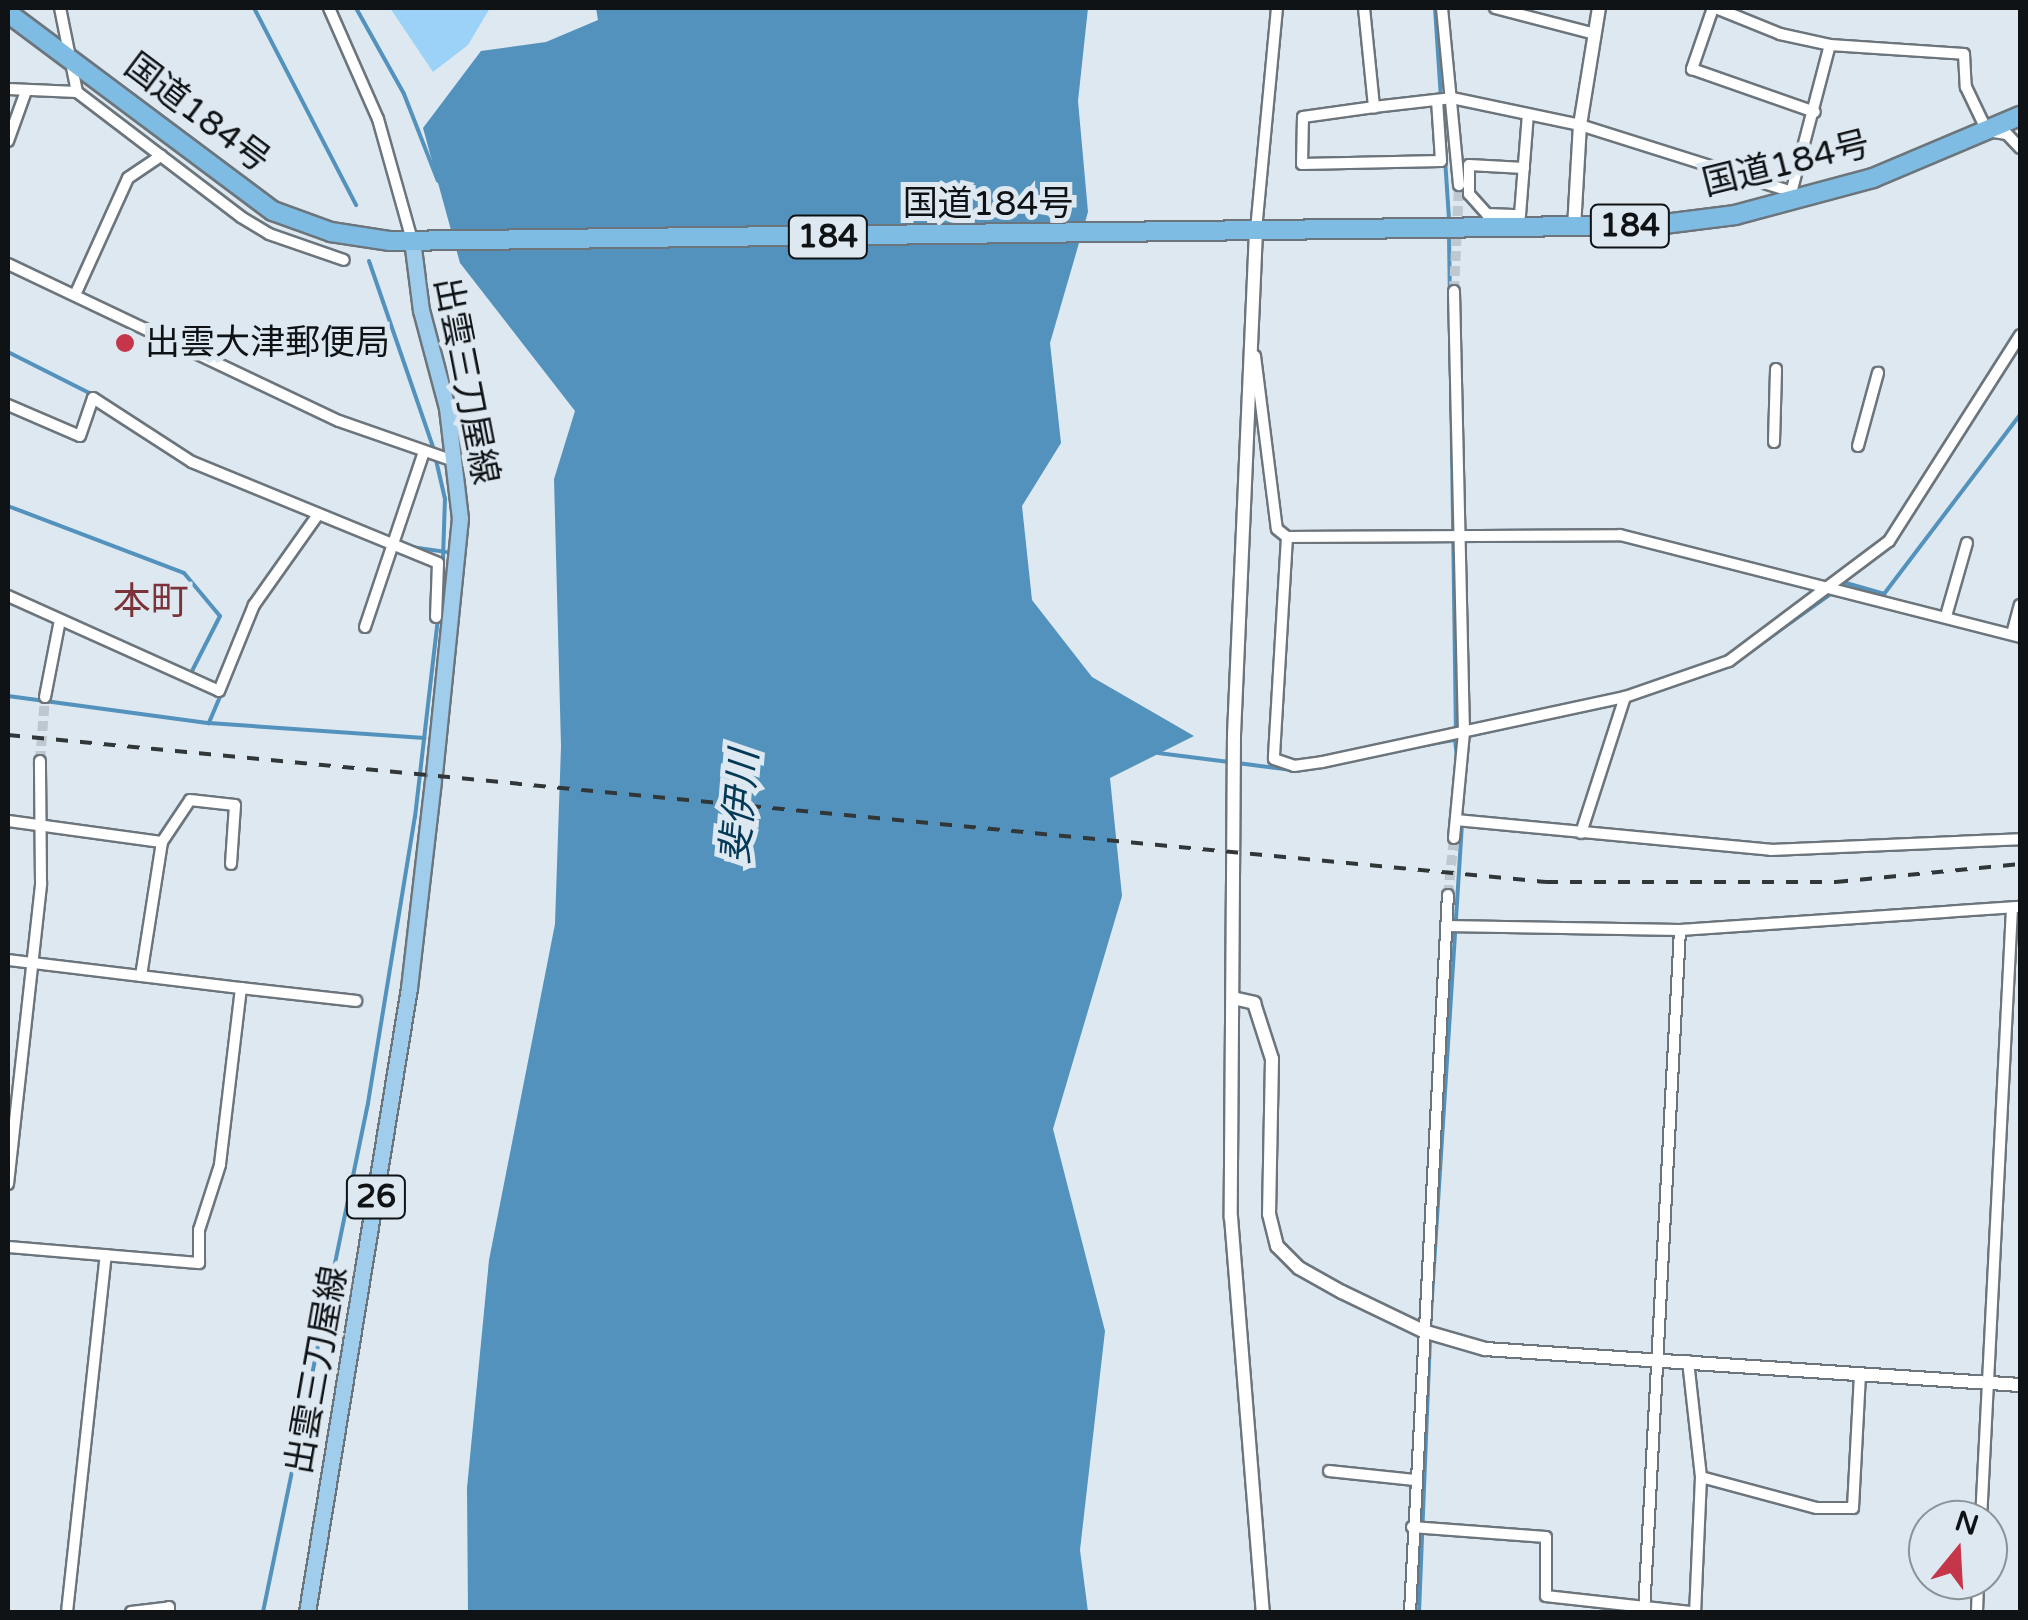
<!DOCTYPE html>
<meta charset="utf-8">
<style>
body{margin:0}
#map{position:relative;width:2028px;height:1620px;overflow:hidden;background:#dee8f0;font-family:"Varela Round","Noto Sans JP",sans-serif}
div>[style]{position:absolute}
.green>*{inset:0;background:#9cd2f8}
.water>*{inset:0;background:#5292bc}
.stream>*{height:4px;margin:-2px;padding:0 2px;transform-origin:2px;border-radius:2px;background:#5292bc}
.minor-tunnel>*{height:10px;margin-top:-5px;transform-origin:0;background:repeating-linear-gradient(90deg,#bfc8cf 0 10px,transparent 0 15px)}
.roads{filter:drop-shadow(2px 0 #6c757c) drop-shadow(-2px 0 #6c757c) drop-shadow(0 2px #6c757c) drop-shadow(0 -2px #6c757c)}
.minor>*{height:10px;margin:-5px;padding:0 5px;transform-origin:5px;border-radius:5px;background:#fff}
.tertiary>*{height:12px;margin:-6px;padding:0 6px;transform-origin:6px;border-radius:6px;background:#fff}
.primary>*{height:15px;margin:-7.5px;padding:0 7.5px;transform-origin:7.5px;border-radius:7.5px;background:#9fcdeb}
.trunk>*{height:18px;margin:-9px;padding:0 9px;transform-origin:9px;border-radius:9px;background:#7fbce4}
.rail>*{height:4px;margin-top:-2px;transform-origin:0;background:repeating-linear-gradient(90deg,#313639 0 12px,transparent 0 24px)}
.dots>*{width:28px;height:28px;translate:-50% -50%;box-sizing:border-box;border:5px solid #dee8f0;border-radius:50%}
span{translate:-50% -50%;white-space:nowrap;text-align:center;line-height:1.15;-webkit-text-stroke:10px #dee8f0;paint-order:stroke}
.shield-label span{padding:2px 8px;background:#dee8f0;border:2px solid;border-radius:8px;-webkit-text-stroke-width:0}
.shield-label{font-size:32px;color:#0f1315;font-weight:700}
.street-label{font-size:35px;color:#0f1315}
.poi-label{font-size:35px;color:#0f1315}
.left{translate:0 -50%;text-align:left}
.neighbourhood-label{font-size:38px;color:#7b3339}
.water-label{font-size:38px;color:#023956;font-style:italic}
.frame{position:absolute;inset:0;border:10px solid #0f1315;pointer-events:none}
.north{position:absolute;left:1908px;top:1500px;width:100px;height:100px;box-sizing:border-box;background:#dee8f0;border:2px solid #8b9398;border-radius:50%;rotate:18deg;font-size:28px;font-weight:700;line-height:40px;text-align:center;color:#0f1315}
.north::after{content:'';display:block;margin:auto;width:35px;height:45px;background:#c6364b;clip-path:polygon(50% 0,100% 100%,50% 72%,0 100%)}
</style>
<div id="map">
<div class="green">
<div style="clip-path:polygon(390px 8px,490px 8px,468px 45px,433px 72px)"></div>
</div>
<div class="water">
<div style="clip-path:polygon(596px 8px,1088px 8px,1078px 101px,1088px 212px,1050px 343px,1061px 443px,1022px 506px,1032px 600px,1092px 677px,1194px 736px,1110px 778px,1122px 896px,1053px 1129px,1105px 1331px,1080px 1550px,1088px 1612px,468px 1612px,467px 1488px,489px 1260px,555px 924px,561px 746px,554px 479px,575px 411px,460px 263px,423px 128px,481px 51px,546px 42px,598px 20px)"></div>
</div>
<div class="stream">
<div style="left:254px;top:8px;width:222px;rotate:62.6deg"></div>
<div style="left:356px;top:8px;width:98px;rotate:60.8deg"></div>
<div style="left:404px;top:94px;width:93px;rotate:68.7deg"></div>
<div style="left:1435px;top:8px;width:212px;rotate:86.2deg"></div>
<div style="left:1449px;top:234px;width:495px;rotate:89.2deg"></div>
<div style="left:369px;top:261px;width:200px;rotate:71deg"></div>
<div style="left:8px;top:352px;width:95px;rotate:26.8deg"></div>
<div style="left:436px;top:460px;width:39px;rotate:77deg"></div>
<div style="left:445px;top:498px;width:91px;rotate:91.9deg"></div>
<div style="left:8px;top:506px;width:188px;rotate:20.8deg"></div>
<div style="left:184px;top:573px;width:56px;rotate:50.1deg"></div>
<div style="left:220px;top:616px;width:66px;rotate:117deg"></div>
<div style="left:411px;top:547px;width:35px;rotate:8deg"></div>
<div style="left:222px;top:692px;width:34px;rotate:113deg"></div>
<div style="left:209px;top:723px;width:216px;rotate:4deg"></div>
<div style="left:1643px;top:695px;width:96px;rotate:-19.4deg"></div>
<div style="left:1734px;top:663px;width:138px;rotate:-35.5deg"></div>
<div style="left:1846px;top:583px;width:40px;rotate:16deg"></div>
<div style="left:1884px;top:594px;width:225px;rotate:-52.8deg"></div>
<div style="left:8px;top:696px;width:203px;rotate:7.7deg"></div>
<div style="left:1468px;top:736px;width:41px;rotate:-12.7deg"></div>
<div style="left:1455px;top:739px;width:20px;rotate:84deg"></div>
<div style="left:1409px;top:748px;width:51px;rotate:-10.2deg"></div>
<div style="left:1158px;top:753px;width:135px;rotate:7.2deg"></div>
<div style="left:1430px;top:1328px;width:505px;rotate:-86.37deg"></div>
<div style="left:263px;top:1612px;width:520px;rotate:-78.34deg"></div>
<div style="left:368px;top:1103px;width:290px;rotate:-80.7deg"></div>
<div style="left:415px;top:817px;width:200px;rotate:-83.4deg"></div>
<div style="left:1419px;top:1612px;width:275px;rotate:-87.7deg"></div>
</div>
<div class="minor-tunnel">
<div style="left:1454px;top:291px;width:106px;rotate:-87.3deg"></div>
<div style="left:40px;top:761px;width:64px;rotate:-85.5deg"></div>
<div style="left:1448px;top:895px;width:57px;rotate:-84deg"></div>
</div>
<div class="roads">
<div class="minor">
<div style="left:329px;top:8px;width:121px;rotate:66.2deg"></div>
<div style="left:378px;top:119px;width:126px;rotate:74.3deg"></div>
<div style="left:1364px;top:8px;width:100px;rotate:84.2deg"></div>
<div style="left:1442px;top:8px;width:178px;rotate:84.5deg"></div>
<div style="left:1495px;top:8px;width:100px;rotate:14.5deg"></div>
<div style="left:1713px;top:8px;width:65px;rotate:109deg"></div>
<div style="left:1692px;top:69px;width:130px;rotate:19.3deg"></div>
<div style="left:1716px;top:8px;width:69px;rotate:22.1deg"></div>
<div style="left:1780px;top:34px;width:51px;rotate:12.4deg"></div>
<div style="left:1830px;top:45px;width:134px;rotate:3.8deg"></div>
<div style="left:1964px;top:54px;width:33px;rotate:87deg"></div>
<div style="left:1966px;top:87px;width:49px;rotate:64.5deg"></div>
<div style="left:1987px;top:131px;width:20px;rotate:9deg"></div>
<div style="left:2007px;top:134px;width:19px;rotate:47deg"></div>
<div style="left:8px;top:89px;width:69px;rotate:2.5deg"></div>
<div style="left:77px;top:92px;width:86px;rotate:-101.4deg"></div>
<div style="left:77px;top:92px;width:206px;rotate:37.3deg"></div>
<div style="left:241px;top:217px;width:33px;rotate:31deg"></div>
<div style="left:269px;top:234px;width:79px;rotate:19.1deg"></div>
<div style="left:1437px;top:100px;width:61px;rotate:86.2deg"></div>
<div style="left:1441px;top:161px;width:139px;rotate:178.8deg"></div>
<div style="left:1302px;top:164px;width:47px;rotate:-88.8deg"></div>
<div style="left:1303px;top:117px;width:72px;rotate:-8deg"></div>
<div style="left:1374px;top:107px;width:79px;rotate:-6.6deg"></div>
<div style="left:1452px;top:98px;width:131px;rotate:11.9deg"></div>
<div style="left:1580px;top:125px;width:222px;rotate:17.5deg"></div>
<div style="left:8px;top:141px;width:53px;rotate:-70.2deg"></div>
<div style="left:1524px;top:168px;width:55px;rotate:-176.9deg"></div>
<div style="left:1469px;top:165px;width:29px;rotate:90deg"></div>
<div style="left:1469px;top:194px;width:27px;rotate:48deg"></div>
<div style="left:1487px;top:214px;width:33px;rotate:2deg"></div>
<div style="left:1520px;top:215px;width:101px;rotate:-85.5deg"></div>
<div style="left:1790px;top:197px;width:157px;rotate:-75.3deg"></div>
<div style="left:1256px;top:230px;width:223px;rotate:-84.6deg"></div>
<div style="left:8px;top:264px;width:366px;rotate:25.4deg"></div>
<div style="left:339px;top:421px;width:122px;rotate:19.2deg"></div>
<div style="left:75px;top:295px;width:128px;rotate:-65.6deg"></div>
<div style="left:128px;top:178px;width:40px;rotate:-34deg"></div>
<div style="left:1255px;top:356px;width:174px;rotate:82.8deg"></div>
<div style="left:1277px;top:529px;width:13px;rotate:39deg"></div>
<div style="left:1287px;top:537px;width:333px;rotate:-0.3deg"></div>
<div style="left:1620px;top:535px;width:413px;rotate:14.3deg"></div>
<div style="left:8px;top:405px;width:78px;rotate:23.3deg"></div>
<div style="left:80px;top:436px;width:40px;rotate:-71.1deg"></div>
<div style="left:93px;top:398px;width:118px;rotate:32.9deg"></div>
<div style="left:192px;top:462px;width:266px;rotate:22.3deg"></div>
<div style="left:438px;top:563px;width:54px;rotate:92.1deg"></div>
<div style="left:1774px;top:442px;width:73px;rotate:-88.4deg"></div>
<div style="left:1858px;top:446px;width:76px;rotate:-74.7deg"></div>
<div style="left:1287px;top:537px;width:222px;rotate:93.4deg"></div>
<div style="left:1274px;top:759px;width:21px;rotate:19deg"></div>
<div style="left:1294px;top:766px;width:28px;rotate:-8deg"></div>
<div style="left:1322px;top:762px;width:310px;rotate:-12.1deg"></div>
<div style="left:1625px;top:697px;width:110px;rotate:-19.1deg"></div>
<div style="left:1729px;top:661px;width:200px;rotate:-36.9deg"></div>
<div style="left:1889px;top:541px;width:244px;rotate:-57.5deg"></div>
<div style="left:8px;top:596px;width:231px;rotate:24.2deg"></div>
<div style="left:219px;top:691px;width:93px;rotate:-67.9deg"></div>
<div style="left:254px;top:605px;width:109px;rotate:-54.7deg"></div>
<div style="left:1946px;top:616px;width:76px;rotate:-74deg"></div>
<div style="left:365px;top:627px;width:185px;rotate:-71.4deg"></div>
<div style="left:2012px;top:634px;width:30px;rotate:-75deg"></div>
<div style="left:45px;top:697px;width:78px;rotate:-79deg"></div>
<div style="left:1456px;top:820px;width:316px;rotate:5.4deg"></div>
<div style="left:1771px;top:850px;width:249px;rotate:-2.5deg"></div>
<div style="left:8px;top:821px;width:155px;rotate:7.8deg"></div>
<div style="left:1581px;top:833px;width:143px;rotate:-72.1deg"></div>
<div style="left:1454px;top:838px;width:105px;rotate:-84.6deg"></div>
<div style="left:1464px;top:733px;width:442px;rotate:-91.3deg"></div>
<div style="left:1446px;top:926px;width:234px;rotate:1deg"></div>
<div style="left:1680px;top:930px;width:341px;rotate:-3.9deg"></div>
<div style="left:8px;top:960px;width:235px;rotate:6.9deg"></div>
<div style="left:241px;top:988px;width:178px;rotate:96.8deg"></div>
<div style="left:220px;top:1165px;width:68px;rotate:107.9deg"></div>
<div style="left:199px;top:1230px;width:33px;rotate:90deg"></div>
<div style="left:199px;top:1263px;width:192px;rotate:-175.2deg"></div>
<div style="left:141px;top:976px;width:136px;rotate:-81.1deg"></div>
<div style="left:162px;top:842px;width:50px;rotate:-56.3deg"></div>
<div style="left:190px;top:800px;width:45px;rotate:6.3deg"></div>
<div style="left:235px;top:805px;width:59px;rotate:93.9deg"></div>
<div style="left:241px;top:988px;width:116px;rotate:6.4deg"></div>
<div style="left:8px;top:1184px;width:303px;rotate:-83.7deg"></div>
<div style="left:41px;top:883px;width:122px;rotate:-90.5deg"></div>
<div style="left:1688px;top:1361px;width:117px;rotate:83.6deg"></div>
<div style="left:1701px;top:1477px;width:135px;rotate:92.5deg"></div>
<div style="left:1329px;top:1471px;width:86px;rotate:6deg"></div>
<div style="left:1701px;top:1477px;width:120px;rotate:15deg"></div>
<div style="left:1817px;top:1508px;width:36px"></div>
<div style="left:1853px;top:1508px;width:135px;rotate:-87deg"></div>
<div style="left:1981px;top:1520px;width:613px;rotate:-87.1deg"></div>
<div style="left:1412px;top:1527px;width:134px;rotate:4.3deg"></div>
<div style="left:1546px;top:1537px;width:59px;rotate:90deg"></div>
<div style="left:1546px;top:1596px;width:145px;rotate:6.3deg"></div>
<div style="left:67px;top:1612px;width:359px;rotate:-83.8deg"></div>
<div style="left:131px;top:1612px;width:38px;rotate:-7deg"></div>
<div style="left:169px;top:1607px;width:5px;rotate:90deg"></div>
<div style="left:1410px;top:1612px;width:718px;rotate:-86.97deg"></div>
<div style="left:1644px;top:1612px;width:683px;rotate:-86.98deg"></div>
<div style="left:1977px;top:1612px;width:32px;rotate:-88deg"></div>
</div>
<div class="tertiary">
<div style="left:1574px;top:228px;width:103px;rotate:-86.7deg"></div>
<div style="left:1580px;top:125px;width:119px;rotate:-80.8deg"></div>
<div style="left:1256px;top:231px;width:504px;rotate:92.5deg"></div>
<div style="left:1234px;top:735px;width:482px;rotate:90.4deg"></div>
<div style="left:1231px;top:1217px;width:396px;rotate:85.4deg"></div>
<div style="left:1233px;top:998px;width:22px;rotate:13deg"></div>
<div style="left:1254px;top:1003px;width:59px;rotate:72.2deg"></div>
<div style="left:1272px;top:1059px;width:155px;rotate:91.1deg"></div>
<div style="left:1269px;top:1214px;width:33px;rotate:76deg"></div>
<div style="left:1277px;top:1246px;width:31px;rotate:45deg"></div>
<div style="left:1299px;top:1268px;width:49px;rotate:29.2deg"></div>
<div style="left:1342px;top:1292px;width:90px;rotate:25.7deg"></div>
<div style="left:1423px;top:1331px;width:65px;rotate:16.2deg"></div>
<div style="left:1485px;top:1349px;width:536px;rotate:3.85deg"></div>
</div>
<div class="primary">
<div style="left:412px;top:240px;width:71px;rotate:82.7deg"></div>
<div style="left:421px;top:310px;width:101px;rotate:75.1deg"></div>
<div style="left:447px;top:408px;width:111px;rotate:83.3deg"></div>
<div style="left:460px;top:518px;width:255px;rotate:95.8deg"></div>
<div style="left:307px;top:1612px;width:632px;rotate:-80.72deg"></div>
<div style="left:409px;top:988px;width:209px;rotate:-83.4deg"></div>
</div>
<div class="trunk">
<div style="left:8px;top:13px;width:331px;rotate:36.8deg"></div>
<div style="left:273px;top:211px;width:62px;rotate:19.9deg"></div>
<div style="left:331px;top:232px;width:60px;rotate:8.7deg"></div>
<div style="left:390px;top:241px;width:1266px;rotate:-0.72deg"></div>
<div style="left:1656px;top:225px;width:80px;rotate:-7.2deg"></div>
<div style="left:1735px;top:215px;width:143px;rotate:-15deg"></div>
<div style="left:1873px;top:178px;width:160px;rotate:-22.9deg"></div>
</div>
</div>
<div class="rail">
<div style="left:8px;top:735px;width:1545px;rotate:5.46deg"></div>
<div style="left:1546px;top:882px;width:290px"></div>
<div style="left:1836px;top:882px;width:185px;rotate:-5.6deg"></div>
</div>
<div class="dots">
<div style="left:125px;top:343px;background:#c6364b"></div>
</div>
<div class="shield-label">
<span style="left:1630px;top:226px">184</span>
<span style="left:828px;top:237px">184</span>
<span style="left:376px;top:1197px">26</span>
</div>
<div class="street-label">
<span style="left:197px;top:113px;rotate:37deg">国道184号</span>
<span style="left:1786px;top:164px;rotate:-14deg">国道184号</span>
<span style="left:988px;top:204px">国道184号</span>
<span style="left:466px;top:381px;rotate:79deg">出雲三刀屋線</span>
<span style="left:317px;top:1370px;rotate:-80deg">出雲三刀屋線</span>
</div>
<div class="poi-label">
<span class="left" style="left:145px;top:343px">出雲大津郵便局</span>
</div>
<div class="neighbourhood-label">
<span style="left:151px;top:603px">本町</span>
</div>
<div class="water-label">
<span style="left:741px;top:807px;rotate:-85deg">斐伊川</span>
</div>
<div class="frame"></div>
<div class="north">N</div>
</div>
